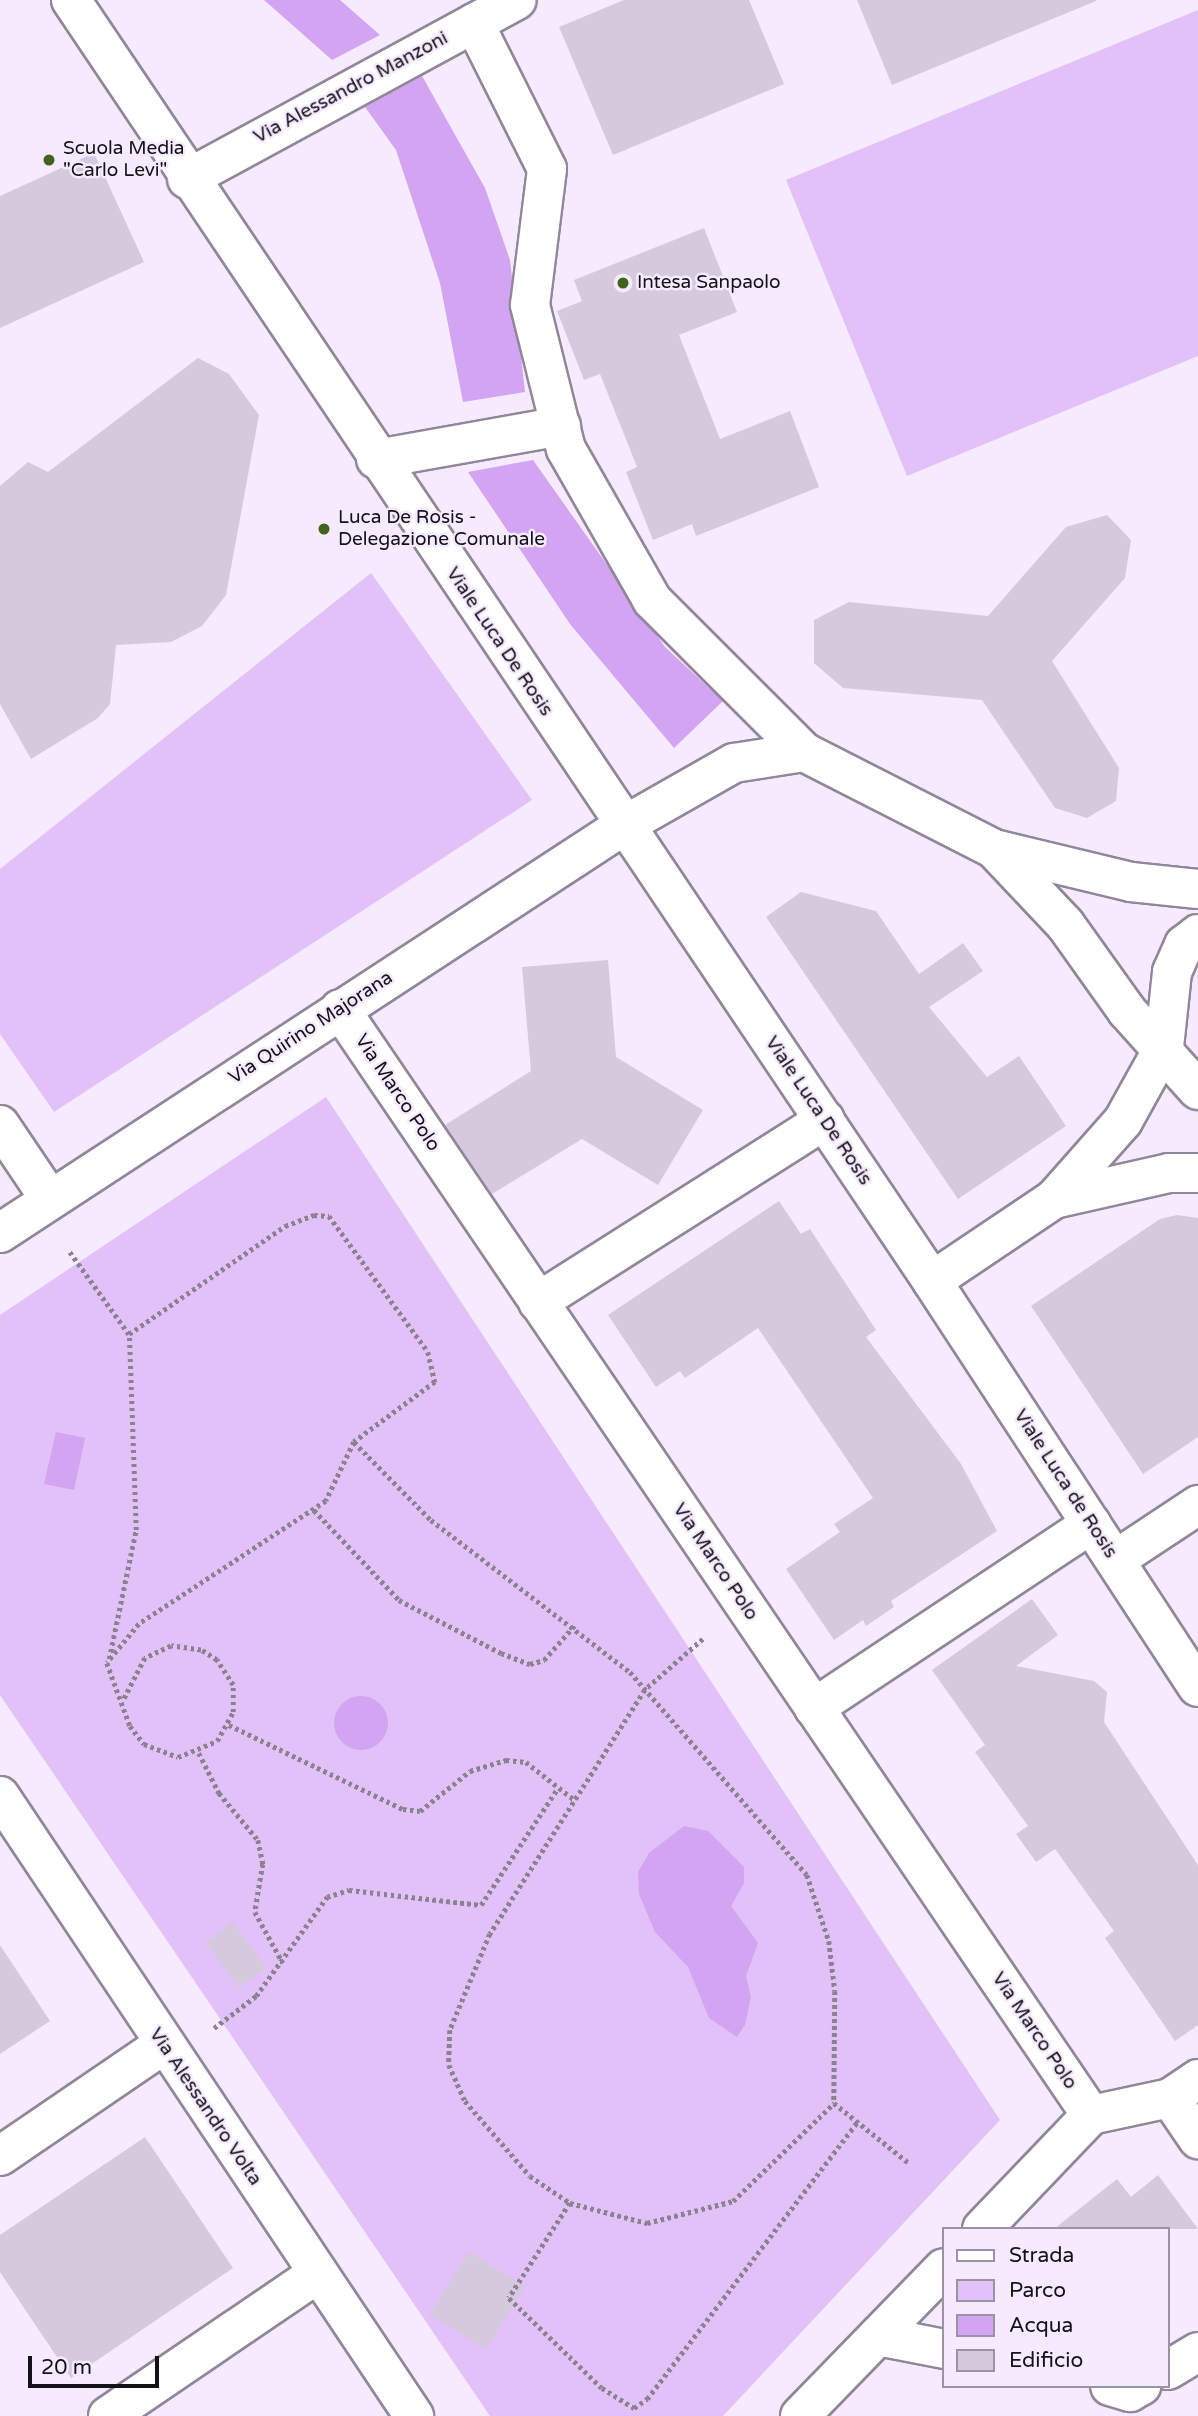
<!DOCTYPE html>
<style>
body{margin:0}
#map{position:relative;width:1198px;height:2416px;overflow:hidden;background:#f6eafe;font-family:"Varela Round",sans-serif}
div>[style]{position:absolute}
.green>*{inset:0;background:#e1c1f7}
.water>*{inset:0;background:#d2a4f1}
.round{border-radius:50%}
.building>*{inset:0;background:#d5c9dd}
.path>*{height:4.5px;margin-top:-2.25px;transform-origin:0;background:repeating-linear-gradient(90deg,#8a8290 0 3.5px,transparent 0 7px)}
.roads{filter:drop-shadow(2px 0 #918799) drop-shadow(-2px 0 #918799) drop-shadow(0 2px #918799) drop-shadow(0 -2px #918799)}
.minor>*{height:38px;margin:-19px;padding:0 19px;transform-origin:19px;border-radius:19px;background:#fff}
.major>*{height:38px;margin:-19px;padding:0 19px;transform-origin:19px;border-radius:19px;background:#fff}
.dots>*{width:19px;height:19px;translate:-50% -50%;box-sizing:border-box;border:4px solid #f6eafe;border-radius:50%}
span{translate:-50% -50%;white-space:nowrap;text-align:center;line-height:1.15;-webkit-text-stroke:5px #f6eafe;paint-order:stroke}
.street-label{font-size:19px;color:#151118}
.poi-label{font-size:19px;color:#151118}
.left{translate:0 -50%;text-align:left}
.legend{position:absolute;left:942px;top:2227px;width:228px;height:161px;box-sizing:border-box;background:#f6eafe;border:2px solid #9c93a2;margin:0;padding:9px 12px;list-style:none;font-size:21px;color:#151118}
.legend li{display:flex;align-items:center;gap:14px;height:35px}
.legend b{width:35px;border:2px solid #9c93a2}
.scale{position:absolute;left:28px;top:2356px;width:131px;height:32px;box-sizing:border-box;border:4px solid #151118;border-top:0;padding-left:9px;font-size:21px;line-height:24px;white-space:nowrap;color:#151118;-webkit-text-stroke:5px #f6eafe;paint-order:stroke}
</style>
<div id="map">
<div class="green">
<div style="clip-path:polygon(1198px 10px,1198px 356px,907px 476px,786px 180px)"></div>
<div style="clip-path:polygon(371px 573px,532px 800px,54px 1112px,0 1034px,0 869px)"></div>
<div style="clip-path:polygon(326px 1097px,1000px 2120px,723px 2416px,490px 2416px,0 1695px,0 1315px)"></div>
</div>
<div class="water">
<div style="clip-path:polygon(264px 0,340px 0,380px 35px,332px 60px)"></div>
<div style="clip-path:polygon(422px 76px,485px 188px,510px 260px,525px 392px,463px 402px,440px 283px,396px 150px,365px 107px)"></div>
<div style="clip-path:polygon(533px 460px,665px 647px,723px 701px,674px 748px,570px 624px,468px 472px)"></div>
<div style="clip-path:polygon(56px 1432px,85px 1438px,74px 1490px,44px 1484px)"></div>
<div class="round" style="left:334px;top:1696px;width:54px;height:54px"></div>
<div style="clip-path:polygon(684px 1826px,708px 1831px,744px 1867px,744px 1883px,731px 1906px,758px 1943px,746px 1976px,751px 1997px,745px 2025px,737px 2037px,709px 2018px,688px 1967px,655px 1932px,639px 1894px,638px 1872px,649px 1853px)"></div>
</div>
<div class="building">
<div style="clip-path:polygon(624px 0,749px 0,784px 84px,613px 155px,559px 27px)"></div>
<div style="clip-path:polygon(857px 0,1096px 0,1096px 1px,892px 85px)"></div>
<div style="clip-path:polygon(94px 153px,144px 262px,0 328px,0 196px)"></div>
<div style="clip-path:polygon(704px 228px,737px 312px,679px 335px,720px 439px,790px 411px,819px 487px,696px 536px,692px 524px,653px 540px,626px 472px,637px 467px,600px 374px,584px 380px,557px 311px,582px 301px,574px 280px)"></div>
<div style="clip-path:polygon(198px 358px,229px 374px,259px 415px,226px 595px,202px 626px,171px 642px,116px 645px,110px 704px,98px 718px,31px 759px,0 704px,0 486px,28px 462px,48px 472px)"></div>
<div style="clip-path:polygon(1107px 515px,1131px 540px,1125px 578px,1052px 661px,1119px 768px,1116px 801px,1087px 818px,1055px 808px,982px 700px,843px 688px,814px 663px,814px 620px,849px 602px,988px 616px,1066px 527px)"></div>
<div style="clip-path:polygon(801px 892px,876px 911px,919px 974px,963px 943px,983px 971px,929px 1007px,987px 1077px,1019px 1056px,1066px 1126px,958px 1199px,766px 917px)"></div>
<div style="clip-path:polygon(608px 960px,616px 1057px,703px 1110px,658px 1185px,582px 1139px,492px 1194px,445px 1125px,531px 1071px,522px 967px)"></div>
<div style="clip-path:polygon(779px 1201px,801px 1234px,810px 1229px,876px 1330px,866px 1337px,961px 1464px,997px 1531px,891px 1601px,894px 1607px,866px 1626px,863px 1620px,834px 1640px,786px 1569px,840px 1532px,834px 1524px,873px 1498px,758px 1328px,685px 1378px,680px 1371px,656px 1387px,608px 1315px)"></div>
<div style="clip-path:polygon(1177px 1215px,1198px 1218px,1198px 1437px,1143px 1474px,1031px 1306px,1160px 1219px)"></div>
<div style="clip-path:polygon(1032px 1599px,1058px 1635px,1016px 1666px,1094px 1681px,1107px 1692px,1104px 1722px,1198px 1865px,1198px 2025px,1175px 2041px,1105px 1938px,1114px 1931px,1055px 1849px,1036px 1862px,1016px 1834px,1028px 1826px,975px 1752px,985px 1745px,932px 1670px)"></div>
<div style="clip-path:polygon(233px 1922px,266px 1968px,239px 1988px,206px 1943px)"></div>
<div style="clip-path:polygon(0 1945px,50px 2021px,0 2054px)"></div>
<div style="clip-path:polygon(145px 2137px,233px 2268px,71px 2378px,0 2272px,0 2235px)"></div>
<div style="clip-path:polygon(1158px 2175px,1198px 2229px,1054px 2229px,1117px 2179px,1131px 2197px)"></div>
<div style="clip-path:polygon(469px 2252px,525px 2286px,486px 2349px,430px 2315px)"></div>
</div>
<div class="path">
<div style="left:70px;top:1252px;width:101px;rotate:54.3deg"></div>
<div style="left:129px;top:1334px;width:190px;rotate:-34.7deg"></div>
<div style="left:285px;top:1226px;width:31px;rotate:-21deg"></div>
<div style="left:314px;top:1215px;width:15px;rotate:4deg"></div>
<div style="left:329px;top:1216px;width:168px;rotate:53.9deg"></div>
<div style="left:428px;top:1352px;width:31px;rotate:77deg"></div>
<div style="left:435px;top:1382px;width:101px;rotate:143.5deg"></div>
<div style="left:354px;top:1442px;width:65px;rotate:115.4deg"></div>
<div style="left:326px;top:1501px;width:224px;rotate:146.7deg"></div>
<div style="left:139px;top:1624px;width:50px;rotate:129.4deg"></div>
<div style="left:107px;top:1663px;width:67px;rotate:69.9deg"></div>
<div style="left:130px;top:1726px;width:23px;rotate:52deg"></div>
<div style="left:144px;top:1744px;width:36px;rotate:21deg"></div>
<div style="left:178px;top:1757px;width:42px;rotate:-22.3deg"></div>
<div style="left:217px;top:1741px;width:33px;rotate:-61deg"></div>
<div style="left:233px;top:1712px;width:27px;rotate:-90deg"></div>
<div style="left:233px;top:1685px;width:30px;rotate:-123deg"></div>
<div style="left:217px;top:1660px;width:19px;rotate:-148deg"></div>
<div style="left:201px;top:1650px;width:30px;rotate:-172deg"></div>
<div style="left:171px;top:1646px;width:29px;rotate:155deg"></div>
<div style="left:145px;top:1658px;width:46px;rotate:117.1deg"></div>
<div style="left:354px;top:1442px;width:110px;rotate:45.4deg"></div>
<div style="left:431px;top:1520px;width:250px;rotate:37.4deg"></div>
<div style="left:630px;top:1672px;width:269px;rotate:48.9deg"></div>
<div style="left:807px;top:1875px;width:70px;rotate:71.6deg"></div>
<div style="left:829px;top:1941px;width:50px;rotate:83.2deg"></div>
<div style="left:835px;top:1991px;width:112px;rotate:90.5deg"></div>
<div style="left:834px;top:2103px;width:96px;rotate:38.7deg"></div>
<div style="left:314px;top:1510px;width:124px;rotate:46.6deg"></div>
<div style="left:399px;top:1600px;width:115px;rotate:27.5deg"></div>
<div style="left:501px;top:1653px;width:31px;rotate:21deg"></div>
<div style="left:530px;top:1664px;width:15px;rotate:-16deg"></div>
<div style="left:544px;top:1660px;width:47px;rotate:-48.5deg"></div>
<div style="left:703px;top:1639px;width:77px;rotate:138.7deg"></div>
<div style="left:645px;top:1690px;width:289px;rotate:122.4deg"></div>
<div style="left:490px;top:1934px;width:104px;rotate:112.6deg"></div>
<div style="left:450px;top:2030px;width:35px;rotate:92deg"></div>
<div style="left:449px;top:2065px;width:39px;rotate:66deg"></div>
<div style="left:465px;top:2101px;width:99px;rotate:49.1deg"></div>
<div style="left:530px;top:2176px;width:48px;rotate:34deg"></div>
<div style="left:570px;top:2203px;width:80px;rotate:14.6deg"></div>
<div style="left:647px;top:2223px;width:89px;rotate:-14.3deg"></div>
<div style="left:733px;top:2201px;width:141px;rotate:-44.1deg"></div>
<div style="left:109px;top:1659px;width:132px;rotate:-78.2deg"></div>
<div style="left:136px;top:1530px;width:196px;rotate:-92deg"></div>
<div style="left:229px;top:1725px;width:193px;rotate:25.8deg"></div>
<div style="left:403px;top:1809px;width:17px;rotate:7deg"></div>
<div style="left:420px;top:1811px;width:64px;rotate:-38.7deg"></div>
<div style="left:470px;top:1771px;width:38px;rotate:-17deg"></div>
<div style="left:506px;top:1760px;width:20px;rotate:6deg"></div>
<div style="left:526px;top:1762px;width:63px;rotate:38deg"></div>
<div style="left:199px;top:1753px;width:45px;rotate:63.4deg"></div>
<div style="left:219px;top:1793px;width:61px;rotate:50.3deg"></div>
<div style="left:258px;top:1840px;width:25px;rotate:78deg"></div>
<div style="left:263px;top:1864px;width:49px;rotate:99.5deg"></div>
<div style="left:255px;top:1912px;width:58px;rotate:61.2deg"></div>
<div style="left:214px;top:2028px;width:53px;rotate:-37.3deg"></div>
<div style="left:256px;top:1996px;width:122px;rotate:-54.4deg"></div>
<div style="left:327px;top:1897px;width:23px;rotate:-18deg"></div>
<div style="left:349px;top:1890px;width:133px;rotate:6.5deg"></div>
<div style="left:481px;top:1905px;width:140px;rotate:-56.7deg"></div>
<div style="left:570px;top:2203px;width:113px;rotate:122.7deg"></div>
<div style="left:509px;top:2298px;width:129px;rotate:44.1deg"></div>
<div style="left:602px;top:2388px;width:38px;rotate:32deg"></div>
<div style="left:634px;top:2408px;width:16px;rotate:-35deg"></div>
<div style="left:647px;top:2399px;width:349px;rotate:-52.8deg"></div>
</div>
<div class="roads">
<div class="minor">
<div style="left:474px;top:23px;width:163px;rotate:63.4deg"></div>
<div style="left:547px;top:169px;width:137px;rotate:97.1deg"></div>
<div style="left:530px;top:305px;width:148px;rotate:76deg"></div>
<div style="left:566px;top:449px;width:174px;rotate:60.3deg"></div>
<div style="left:652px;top:600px;width:215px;rotate:45deg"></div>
<div style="left:187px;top:179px;width:375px;rotate:-28.5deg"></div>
<div style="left:376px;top:459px;width:188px;rotate:-10.1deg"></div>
<div style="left:994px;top:849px;width:141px;rotate:13.5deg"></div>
<div style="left:1131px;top:882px;width:67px;rotate:6deg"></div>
<div style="left:340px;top:1009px;width:1337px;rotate:55.82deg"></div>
<div style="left:0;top:1125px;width:89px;rotate:56deg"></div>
<div style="left:1054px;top:1199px;width:104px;rotate:-48.5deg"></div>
<div style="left:1123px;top:1121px;width:85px;rotate:-61deg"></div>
<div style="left:1164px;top:1047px;width:75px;rotate:-83.9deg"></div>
<div style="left:1172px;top:972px;width:30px;rotate:-66deg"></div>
<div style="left:1184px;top:945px;width:18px;rotate:-38deg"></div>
<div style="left:0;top:1233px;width:744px;rotate:-33.16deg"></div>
<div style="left:932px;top:1281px;width:485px;rotate:56.8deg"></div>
<div style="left:538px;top:1302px;width:340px;rotate:-32.4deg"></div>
<div style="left:1115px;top:1560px;width:100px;rotate:-33.5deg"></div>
<div style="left:814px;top:1708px;width:333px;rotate:-33.6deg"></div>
<div style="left:0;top:1796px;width:746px;rotate:56.27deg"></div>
<div style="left:1170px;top:2098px;width:50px;rotate:55.7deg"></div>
<div style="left:0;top:2156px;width:197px;rotate:-34.3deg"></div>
<div style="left:982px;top:2229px;width:158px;rotate:-46.3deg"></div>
<div style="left:1091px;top:2115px;width:81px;rotate:-12.1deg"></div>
<div style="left:1170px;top:2098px;width:34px;rotate:-34deg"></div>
<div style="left:878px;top:2336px;width:67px;rotate:11.1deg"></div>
<div style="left:1168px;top:2370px;width:35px;rotate:-31deg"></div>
<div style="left:1110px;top:2386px;width:21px;rotate:17deg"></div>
<div style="left:1130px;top:2392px;width:13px;rotate:-29deg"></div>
<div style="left:108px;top:2416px;width:253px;rotate:-34.2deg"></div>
<div style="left:800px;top:2416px;width:206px;rotate:-45.8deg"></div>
</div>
<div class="major">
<div style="left:71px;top:0;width:1543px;rotate:56.09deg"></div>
<div style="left:932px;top:1281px;width:147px;rotate:-33.9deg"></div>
<div style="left:1054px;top:1199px;width:118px;rotate:-12.7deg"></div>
<div style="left:1169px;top:1173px;width:29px"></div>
<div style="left:623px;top:826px;width:128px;rotate:-29.6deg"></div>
<div style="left:734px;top:763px;width:71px;rotate:-8.9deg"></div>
<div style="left:804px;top:752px;width:213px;rotate:27deg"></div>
<div style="left:994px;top:849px;width:103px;rotate:46.6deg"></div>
<div style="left:1065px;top:924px;width:107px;rotate:54.5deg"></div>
<div style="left:1127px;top:1011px;width:106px;rotate:48.1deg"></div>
</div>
</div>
<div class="dots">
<div style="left:49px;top:160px;background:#41631b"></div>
<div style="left:623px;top:283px;background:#41631b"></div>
<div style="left:324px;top:529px;background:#41631b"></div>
</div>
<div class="street-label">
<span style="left:351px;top:88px;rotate:-28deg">Via Alessandro Manzoni</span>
<span style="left:499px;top:642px;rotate:56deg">Viale Luca De Rosis</span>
<span style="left:311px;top:1028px;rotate:-33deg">Via Quirino Majorana</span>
<span style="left:397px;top:1093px;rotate:56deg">Via Marco Polo</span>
<span style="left:818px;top:1111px;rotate:56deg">Viale Luca De Rosis</span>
<span style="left:1065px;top:1484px;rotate:57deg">Viale Luca de Rosis</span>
<span style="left:715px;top:1562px;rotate:56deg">Via Marco Polo</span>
<span style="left:1034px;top:2031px;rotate:56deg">Via Marco Polo</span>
<span style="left:205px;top:2107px;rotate:56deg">Via Alessandro Volta</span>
</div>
<div class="poi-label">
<span class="left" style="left:63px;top:160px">Scuola Media<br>"Carlo Levi"</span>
<span class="left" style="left:637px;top:283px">Intesa Sanpaolo</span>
<span class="left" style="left:338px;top:529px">Luca De Rosis -<br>Delegazione Comunale</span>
</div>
<ul class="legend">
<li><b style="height:9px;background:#fff"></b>Strada</li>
<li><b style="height:19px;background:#e1c1f7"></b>Parco</li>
<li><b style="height:19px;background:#d2a4f1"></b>Acqua</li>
<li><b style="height:19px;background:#d5c9dd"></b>Edificio</li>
</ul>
<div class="scale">20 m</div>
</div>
